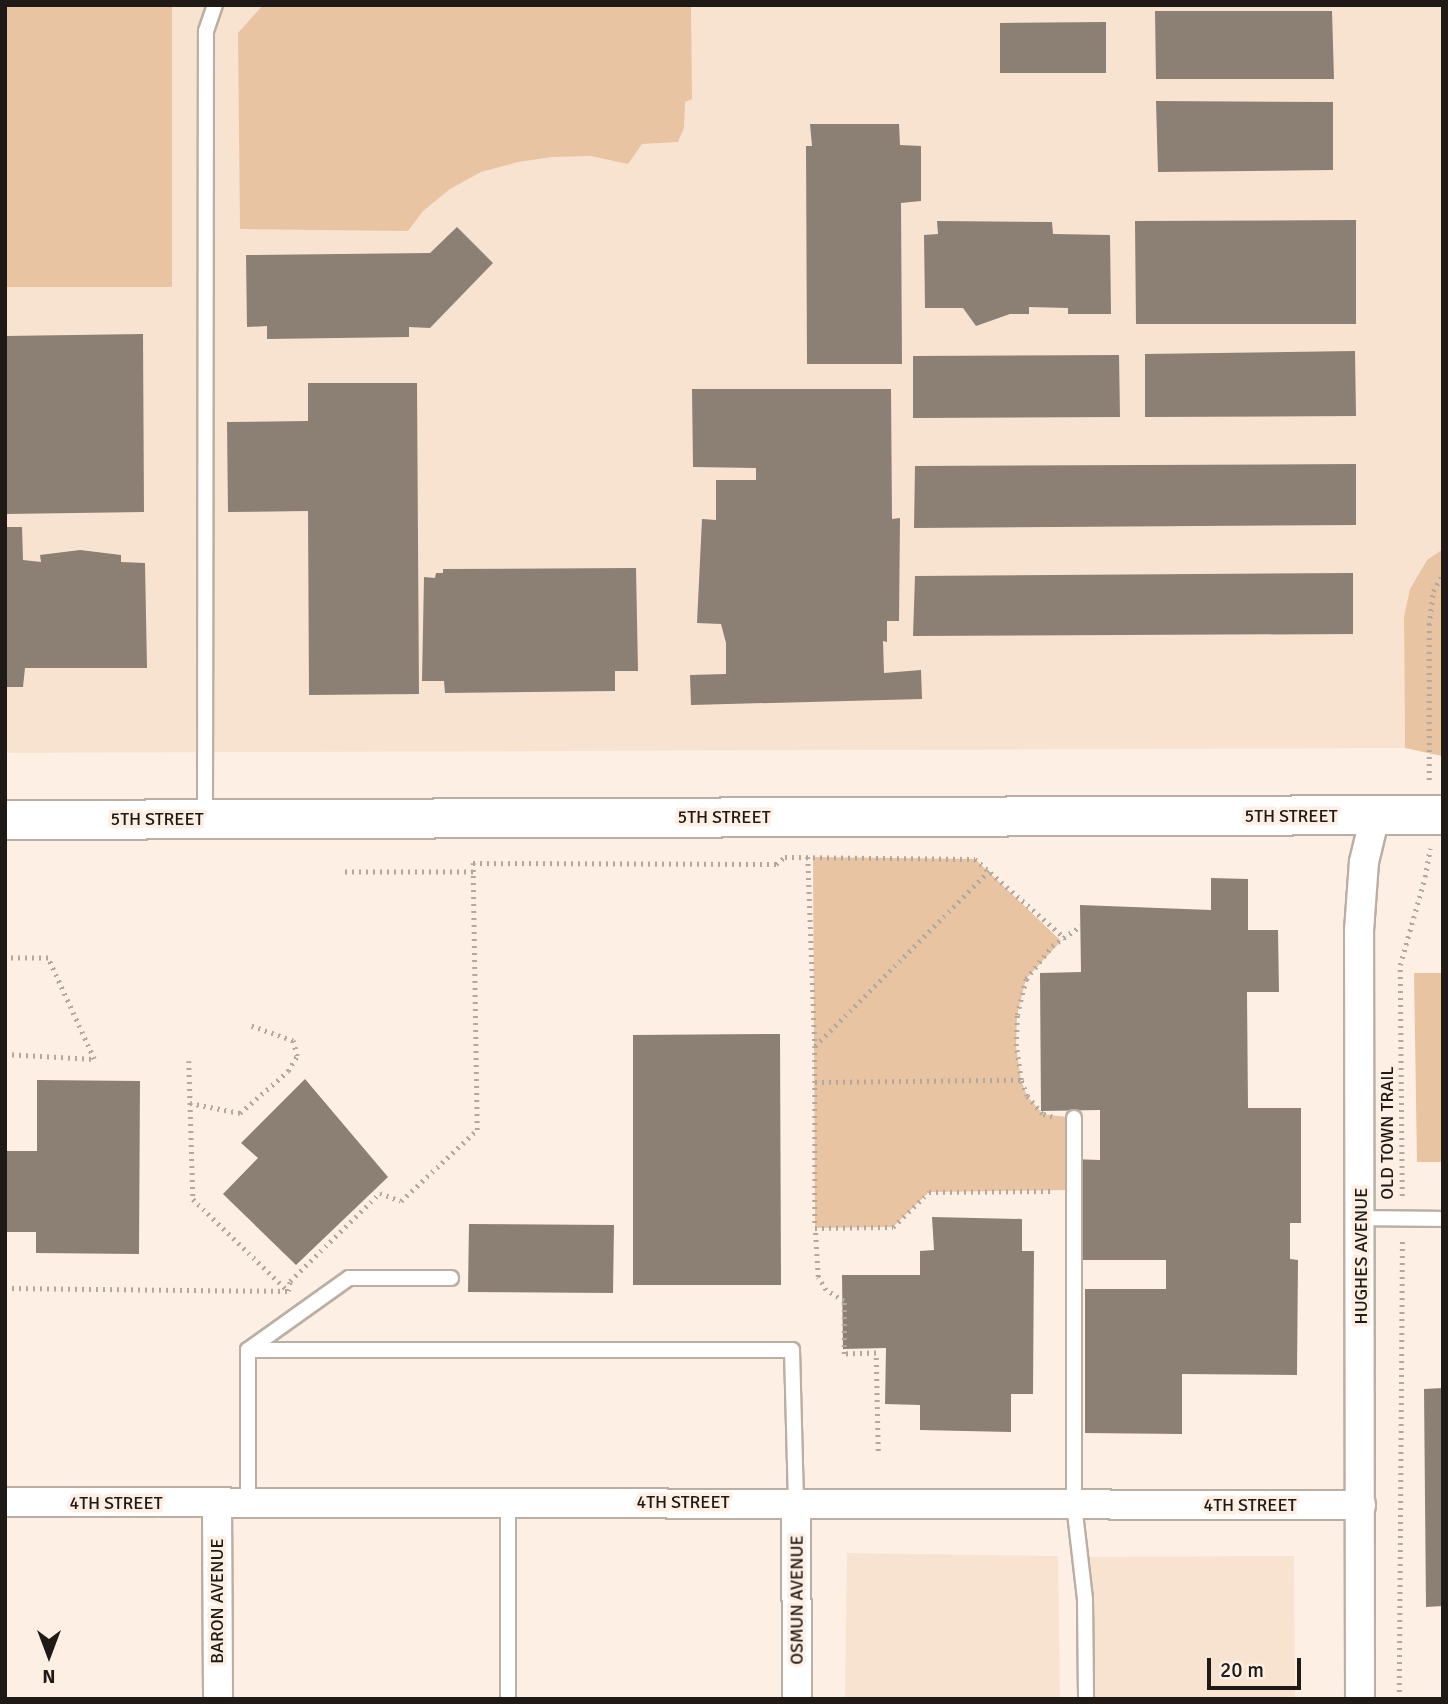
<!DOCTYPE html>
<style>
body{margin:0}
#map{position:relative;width:1448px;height:1704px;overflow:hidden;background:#fdefe3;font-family:Signika,sans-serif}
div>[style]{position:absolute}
.built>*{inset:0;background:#f8e3d1}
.green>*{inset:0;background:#e9c4a2}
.building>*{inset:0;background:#8c7f74}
.path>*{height:4.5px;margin-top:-2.25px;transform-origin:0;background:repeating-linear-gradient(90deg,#b3a89e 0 2px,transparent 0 7px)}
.roads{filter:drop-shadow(2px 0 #bbaea2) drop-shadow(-2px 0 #bbaea2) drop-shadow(0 2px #bbaea2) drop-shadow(0 -2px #bbaea2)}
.lane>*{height:14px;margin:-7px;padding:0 7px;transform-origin:7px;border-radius:7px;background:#fff}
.street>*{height:28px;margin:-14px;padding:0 14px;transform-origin:14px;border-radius:14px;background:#fff}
.secondary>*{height:38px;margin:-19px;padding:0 19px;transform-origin:19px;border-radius:19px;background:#fff}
span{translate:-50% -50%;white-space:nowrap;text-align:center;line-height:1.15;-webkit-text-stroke:7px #fdefe3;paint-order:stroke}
.street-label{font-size:18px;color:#1f1a16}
.frame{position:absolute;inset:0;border:7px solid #1f1a16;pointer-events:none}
.north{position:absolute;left:14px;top:1620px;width:70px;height:70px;-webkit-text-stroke:5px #fdefe3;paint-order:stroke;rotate:180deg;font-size:19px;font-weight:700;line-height:28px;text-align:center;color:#1f1a16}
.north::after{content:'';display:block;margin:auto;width:24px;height:32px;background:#1f1a16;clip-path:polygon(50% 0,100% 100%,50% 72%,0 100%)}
.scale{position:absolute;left:1207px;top:1658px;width:94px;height:32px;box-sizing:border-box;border:4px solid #1f1a16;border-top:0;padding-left:9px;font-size:21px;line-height:24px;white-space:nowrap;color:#1f1a16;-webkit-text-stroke:5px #fdefe3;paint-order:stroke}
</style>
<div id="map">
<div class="built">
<div style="clip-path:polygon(5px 5px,1443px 5px,1443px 549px,1427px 560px,1410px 589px,1404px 616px,1405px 748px,5px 753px)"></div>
<div style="clip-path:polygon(847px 1553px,1058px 1556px,1060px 1699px,845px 1699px)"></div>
<div style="clip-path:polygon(1294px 1556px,1295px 1699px,1080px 1699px,1079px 1557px)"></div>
</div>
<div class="green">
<div style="clip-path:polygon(5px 5px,172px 5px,172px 287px,5px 287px)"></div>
<div style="clip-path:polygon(263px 5px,691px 5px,692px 99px,685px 102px,684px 128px,678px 142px,642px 144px,628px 164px,591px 156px,552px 157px,518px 162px,481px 172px,450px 189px,423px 211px,408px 231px,240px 229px,238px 33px)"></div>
<div style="clip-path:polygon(1443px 549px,1441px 616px,1442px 756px,1405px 748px,1404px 616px,1410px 589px,1427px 560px)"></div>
<div style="clip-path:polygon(813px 857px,975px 859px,1061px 941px,1026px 979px,1017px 1015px,1016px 1046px,1021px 1080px,1027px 1096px,1043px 1114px,1074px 1118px,1074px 1190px,929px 1192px,893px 1227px,815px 1228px)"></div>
<div style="clip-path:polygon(1414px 973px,1443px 973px,1443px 1162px,1417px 1162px)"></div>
</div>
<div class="building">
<div style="clip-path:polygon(1155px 11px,1332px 11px,1334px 79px,1156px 79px)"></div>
<div style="clip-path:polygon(1106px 22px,1106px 73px,1000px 73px,1000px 23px)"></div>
<div style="clip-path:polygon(1156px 101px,1333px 102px,1333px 170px,1158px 172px)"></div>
<div style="clip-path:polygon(810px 124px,899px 124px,900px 145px,921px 146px,921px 201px,901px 203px,902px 364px,807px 364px,806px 146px,812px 146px)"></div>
<div style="clip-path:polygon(1356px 220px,1356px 324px,1136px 324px,1135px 221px)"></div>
<div style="clip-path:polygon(937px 221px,1052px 222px,1053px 234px,1110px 235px,1111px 314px,1068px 314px,1068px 308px,1029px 307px,1029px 314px,1010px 314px,976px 326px,963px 308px,925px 308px,924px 235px,938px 234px)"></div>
<div style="clip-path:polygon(457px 227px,493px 263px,430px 328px,409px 327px,409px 337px,267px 339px,267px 326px,247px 327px,246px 255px,430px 253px)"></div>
<div style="clip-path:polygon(143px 334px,144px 512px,5px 514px,5px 336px)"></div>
<div style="clip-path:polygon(1355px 351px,1356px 416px,1145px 417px,1145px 354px)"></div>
<div style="clip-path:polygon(1119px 355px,1120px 417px,913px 418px,913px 356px)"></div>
<div style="clip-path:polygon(308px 383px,417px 383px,419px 694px,309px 695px,308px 511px,228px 512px,227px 422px,308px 421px)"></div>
<div style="clip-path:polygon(692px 389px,891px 389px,892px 519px,900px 518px,899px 621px,887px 621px,887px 642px,883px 641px,884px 673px,921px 670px,922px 699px,691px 705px,690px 675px,726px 674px,726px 643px,721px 624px,697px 623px,702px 519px,716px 520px,716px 480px,756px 480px,756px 468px,693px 467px)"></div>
<div style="clip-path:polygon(1356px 464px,1356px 525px,914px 528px,915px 466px)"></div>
<div style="clip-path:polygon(5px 527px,22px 527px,23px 560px,41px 562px,40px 555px,80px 550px,121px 555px,121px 562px,145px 563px,147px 668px,25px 668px,23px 687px,5px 687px)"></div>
<div style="clip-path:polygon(636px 568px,638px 671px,615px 671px,615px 691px,445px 693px,444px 681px,422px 681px,424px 577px,435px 578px,436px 573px,443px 573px,443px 569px)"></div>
<div style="clip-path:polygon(1353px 573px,1353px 634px,913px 636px,915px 576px)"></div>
<div style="clip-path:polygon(1211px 878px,1248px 879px,1248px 930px,1278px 930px,1279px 992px,1247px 992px,1248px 1108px,1301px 1108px,1301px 1223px,1290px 1223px,1290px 1259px,1298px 1260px,1297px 1375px,1182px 1374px,1182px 1434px,1085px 1433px,1085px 1289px,1166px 1289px,1166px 1260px,1073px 1260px,1072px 1159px,1100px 1160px,1100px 1110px,1041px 1111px,1040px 973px,1081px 972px,1080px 905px,1211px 910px)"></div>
<div style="clip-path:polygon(780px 1034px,781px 1285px,633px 1285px,633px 1035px)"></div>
<div style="clip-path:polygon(305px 1079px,388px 1177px,296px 1265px,223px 1194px,258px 1158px,241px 1143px)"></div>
<div style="clip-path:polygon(37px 1080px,140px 1081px,139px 1254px,36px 1253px,36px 1232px,5px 1232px,5px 1151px,37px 1151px)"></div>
<div style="clip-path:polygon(932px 1217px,1022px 1219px,1022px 1251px,1034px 1251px,1033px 1394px,1011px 1394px,1011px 1432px,920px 1430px,920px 1405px,885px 1404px,886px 1348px,843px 1349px,842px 1275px,920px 1275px,920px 1251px,934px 1250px)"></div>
<div style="clip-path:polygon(469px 1224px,614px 1225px,613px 1293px,468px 1292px)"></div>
<div style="clip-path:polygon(1443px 1388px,1443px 1606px,1426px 1607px,1424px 1389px)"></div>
</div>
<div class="path">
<div style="left:1429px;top:780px;width:155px;rotate:-90deg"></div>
<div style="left:1429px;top:625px;width:34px;rotate:-83deg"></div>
<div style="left:1433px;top:591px;width:20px;rotate:-60deg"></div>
<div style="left:808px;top:857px;width:189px;rotate:87.9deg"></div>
<div style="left:815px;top:1046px;width:181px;rotate:90deg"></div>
<div style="left:473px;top:872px;width:9px;rotate:-90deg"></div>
<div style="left:473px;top:863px;width:303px;rotate:0.2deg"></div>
<div style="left:776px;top:864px;width:11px;rotate:-38deg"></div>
<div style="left:785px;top:857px;width:190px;rotate:0.6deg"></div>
<div style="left:975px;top:859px;width:120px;rotate:41.3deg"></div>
<div style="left:815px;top:1046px;width:247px;rotate:-45.2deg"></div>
<div style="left:5px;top:1054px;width:89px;rotate:3.2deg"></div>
<div style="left:94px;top:1059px;width:111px;rotate:-114.5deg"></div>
<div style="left:48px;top:958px;width:37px;rotate:180deg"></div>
<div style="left:189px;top:1061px;width:138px;rotate:88.3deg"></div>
<div style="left:193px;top:1199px;width:132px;rotate:44.1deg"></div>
<div style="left:288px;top:1291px;width:10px;rotate:-79deg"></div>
<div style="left:290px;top:1281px;width:126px;rotate:-44.4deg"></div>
<div style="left:380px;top:1193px;width:22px;rotate:21deg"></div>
<div style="left:401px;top:1201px;width:104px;rotate:-43.1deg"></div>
<div style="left:477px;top:1130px;width:258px;rotate:-90.9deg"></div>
<div style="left:473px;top:872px;width:133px;rotate:180deg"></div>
<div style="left:815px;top:1082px;width:206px;rotate:-0.6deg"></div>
<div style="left:190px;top:1103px;width:51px;rotate:11.3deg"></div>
<div style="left:240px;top:1113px;width:64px;rotate:-41.2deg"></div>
<div style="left:288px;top:1071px;width:17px;rotate:-59deg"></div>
<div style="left:297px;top:1056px;width:16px;rotate:-105deg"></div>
<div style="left:293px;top:1041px;width:45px;rotate:-160.3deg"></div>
<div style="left:1052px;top:1117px;width:10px;rotate:-163deg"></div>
<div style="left:1042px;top:1114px;width:23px;rotate:-130deg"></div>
<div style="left:1027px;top:1096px;width:17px;rotate:-111deg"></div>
<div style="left:1021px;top:1080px;width:34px;rotate:-98deg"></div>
<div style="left:1016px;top:1046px;width:31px;rotate:-88deg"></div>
<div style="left:1017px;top:1015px;width:37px;rotate:-76deg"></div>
<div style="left:1026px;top:979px;width:42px;rotate:-51.8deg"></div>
<div style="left:1052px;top:946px;width:35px;rotate:-35deg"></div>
<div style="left:1402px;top:1196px;width:231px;rotate:-90.5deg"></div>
<div style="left:1400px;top:965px;width:91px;rotate:-74.1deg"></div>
<div style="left:1425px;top:877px;width:29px;rotate:-80deg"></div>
<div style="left:5px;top:1288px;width:282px;rotate:0.6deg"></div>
<div style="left:878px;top:1451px;width:98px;rotate:-91.2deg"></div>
<div style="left:876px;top:1353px;width:32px;rotate:178deg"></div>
<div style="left:844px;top:1354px;width:53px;rotate:-90deg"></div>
<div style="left:844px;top:1301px;width:21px;rotate:-149deg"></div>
<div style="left:826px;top:1290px;width:15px;rotate:-122deg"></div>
<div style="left:818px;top:1277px;width:49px;rotate:-93.5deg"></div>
<div style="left:815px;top:1228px;width:78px;rotate:-0.7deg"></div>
<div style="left:893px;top:1227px;width:50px;rotate:-44.2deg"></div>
<div style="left:929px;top:1192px;width:124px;rotate:-0.5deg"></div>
<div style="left:1399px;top:1699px;width:459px;rotate:-89.6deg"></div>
</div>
<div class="roads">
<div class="lane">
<div style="left:205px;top:817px;width:786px;rotate:-89.93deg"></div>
<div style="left:206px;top:31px;width:28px;rotate:-71deg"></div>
<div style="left:1074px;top:1118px;width:386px;rotate:90deg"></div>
<div style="left:1074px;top:1504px;width:96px;rotate:83.4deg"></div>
<div style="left:1085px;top:1599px;width:100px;rotate:89.4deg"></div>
<div style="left:1361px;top:1218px;width:82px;rotate:0.7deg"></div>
<div style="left:248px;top:1350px;width:124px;rotate:-35.5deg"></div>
<div style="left:349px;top:1278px;width:102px"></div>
<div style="left:248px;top:1503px;width:153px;rotate:-90deg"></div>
<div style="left:248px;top:1350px;width:544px"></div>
<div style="left:792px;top:1350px;width:152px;rotate:88.5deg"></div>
<div style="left:508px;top:1699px;width:196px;rotate:-90deg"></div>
</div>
<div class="street">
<div style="left:5px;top:1502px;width:1356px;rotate:0.13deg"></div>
<div style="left:796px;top:1502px;width:197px;rotate:89.7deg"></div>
<div style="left:217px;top:1503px;width:196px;rotate:89.7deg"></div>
<div style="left:1360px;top:1699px;width:768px;rotate:-90.07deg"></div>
<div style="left:1359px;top:931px;width:69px;rotate:-85.9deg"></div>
<div style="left:1364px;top:862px;width:47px;rotate:-76.6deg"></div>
</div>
<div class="secondary">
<div style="left:5px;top:820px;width:1438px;rotate:-0.2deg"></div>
</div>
</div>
<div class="street-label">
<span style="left:1291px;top:816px">5TH STREET</span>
<span style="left:724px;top:817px">5TH STREET</span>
<span style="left:157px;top:819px">5TH STREET</span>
<span style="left:1387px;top:1133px;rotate:-90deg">OLD TOWN TRAIL</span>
<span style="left:1361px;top:1256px;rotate:-90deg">HUGHES AVENUE</span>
<span style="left:683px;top:1502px">4TH STREET</span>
<span style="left:116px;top:1503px">4TH STREET</span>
<span style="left:1250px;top:1505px">4TH STREET</span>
<span style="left:797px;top:1600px;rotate:-90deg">OSMUN AVENUE</span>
<span style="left:217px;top:1601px;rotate:-90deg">BARON AVENUE</span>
</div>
<div class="frame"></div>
<div class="north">N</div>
<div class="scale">20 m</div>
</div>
